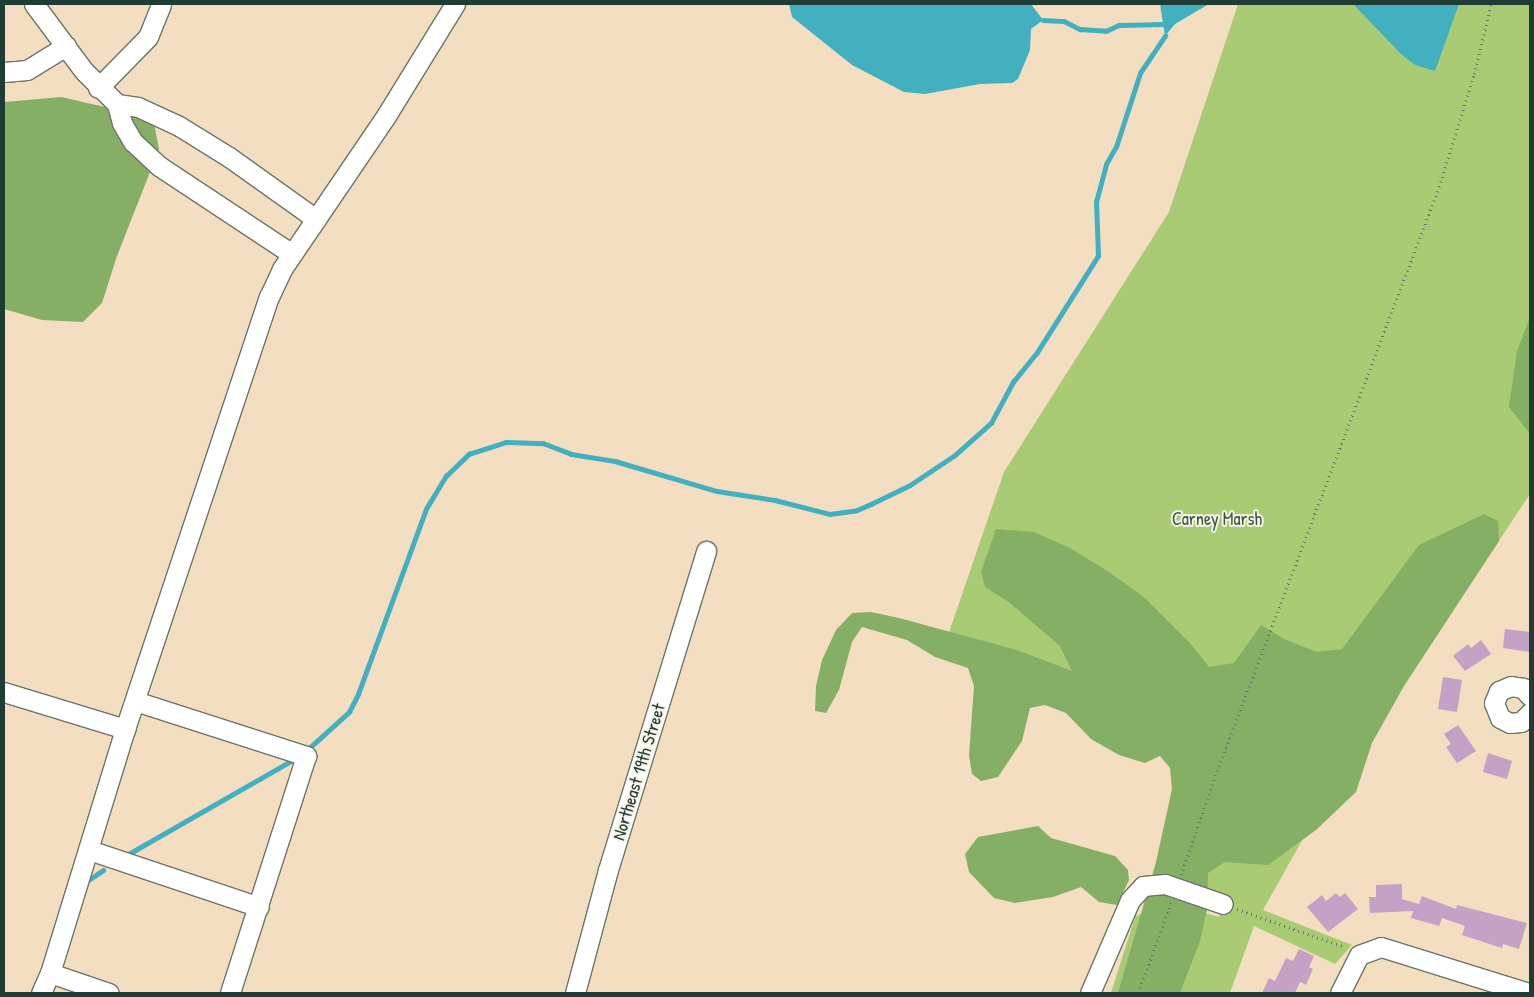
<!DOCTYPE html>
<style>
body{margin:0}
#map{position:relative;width:1534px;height:997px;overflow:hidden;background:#f4dec1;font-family:"Patrick Hand",sans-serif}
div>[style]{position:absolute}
.green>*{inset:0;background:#a8cb74}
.forest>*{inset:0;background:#86af66}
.water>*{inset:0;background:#43b0c0}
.stream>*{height:4.5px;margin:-2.25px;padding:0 2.25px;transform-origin:2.25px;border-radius:2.25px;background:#43b0c0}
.building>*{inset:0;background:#c6a1c6}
.path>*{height:2.5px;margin-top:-1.25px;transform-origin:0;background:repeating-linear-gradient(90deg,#6a7565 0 1px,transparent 0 5px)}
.roads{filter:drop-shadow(1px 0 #6a7565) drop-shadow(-1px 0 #6a7565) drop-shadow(0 1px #6a7565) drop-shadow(0 -1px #6a7565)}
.minor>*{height:19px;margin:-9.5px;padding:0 9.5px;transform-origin:9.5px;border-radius:9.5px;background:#fff}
span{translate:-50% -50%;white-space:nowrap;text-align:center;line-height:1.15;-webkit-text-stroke:4px #f7f3e8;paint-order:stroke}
.park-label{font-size:18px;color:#3a5941}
.street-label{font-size:18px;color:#1f3d34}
.frame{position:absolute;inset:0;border:5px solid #1f3d34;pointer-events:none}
</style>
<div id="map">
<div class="green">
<div style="clip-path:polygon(1238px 4px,1530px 4px,1530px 494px,1314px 819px,1263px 910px,1352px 945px,1335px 964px,1254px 926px,1230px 993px,1111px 993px,1135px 917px,1163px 901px,1219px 917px,1227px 898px,1155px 871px,1194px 735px,945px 644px,1004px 472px,1169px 212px)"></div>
</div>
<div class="forest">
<div style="clip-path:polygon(61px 97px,153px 118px,159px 149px,117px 256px,102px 303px,83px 322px,42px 320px,4px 309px,4px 102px)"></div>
<div style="clip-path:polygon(1530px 317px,1530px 434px,1509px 407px,1517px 351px)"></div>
<div style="clip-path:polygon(1484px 514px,1498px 521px,1499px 541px,1404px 686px,1372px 743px,1356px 792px,1316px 830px,1268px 865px,1225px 862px,1208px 873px,1207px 910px,1200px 941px,1180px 993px,1118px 993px,1156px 862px,1172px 789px,1170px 768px,1160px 756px,1145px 763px,1119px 755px,1091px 739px,1066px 713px,1045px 705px,1030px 708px,1022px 741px,998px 777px,981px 781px,972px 774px,969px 755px,974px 686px,968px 668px,935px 657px,907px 640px,862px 627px,852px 642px,839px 690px,826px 713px,815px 711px,816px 686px,822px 660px,836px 630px,852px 613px,871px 612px,899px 618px,1017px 650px,1072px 671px,1060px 646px,1010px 603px,985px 587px,981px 572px,996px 529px,1034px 532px,1070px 548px,1109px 572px,1145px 598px,1191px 644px,1209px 667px,1234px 663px,1261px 625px,1286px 640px,1317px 652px,1342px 649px,1419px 545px)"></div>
<div style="clip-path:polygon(1038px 826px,1051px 838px,1115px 856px,1128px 870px,1129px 880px,1117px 905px,1099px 902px,1081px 887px,1053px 897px,1015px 903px,994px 898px,969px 872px,965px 854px,978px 837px)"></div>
</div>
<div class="water">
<div style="clip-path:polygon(789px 4px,1031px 4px,1043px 20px,1031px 29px,1030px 50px,1018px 79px,1012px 83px,980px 84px,925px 94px,904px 92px,852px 65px,792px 17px)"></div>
<div style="clip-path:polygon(1160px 4px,1209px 4px,1175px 24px,1165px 36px)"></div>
<div style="clip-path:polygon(1353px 4px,1459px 4px,1435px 71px,1415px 65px,1402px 55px)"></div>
</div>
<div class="stream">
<div style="left:1043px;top:20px;width:21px;rotate:3deg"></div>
<div style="left:1064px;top:21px;width:18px;rotate:27deg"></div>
<div style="left:1080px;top:29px;width:26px;rotate:4deg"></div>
<div style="left:1106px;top:31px;width:14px;rotate:-25deg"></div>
<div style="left:1119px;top:25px;width:46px;rotate:-1.2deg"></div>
<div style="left:307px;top:750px;width:57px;rotate:-42.1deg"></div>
<div style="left:349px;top:712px;width:20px;rotate:-63deg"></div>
<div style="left:358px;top:694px;width:197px;rotate:-69.8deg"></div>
<div style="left:426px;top:509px;width:39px;rotate:-59deg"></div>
<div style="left:446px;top:476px;width:32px;rotate:-44deg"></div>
<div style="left:469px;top:454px;width:39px;rotate:-18deg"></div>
<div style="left:506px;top:442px;width:37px;rotate:2deg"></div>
<div style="left:543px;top:443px;width:30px;rotate:21deg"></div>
<div style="left:571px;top:454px;width:45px;rotate:9deg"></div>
<div style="left:615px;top:461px;width:106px;rotate:16.4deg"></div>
<div style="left:717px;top:491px;width:59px;rotate:8.8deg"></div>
<div style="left:775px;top:500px;width:57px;rotate:14.3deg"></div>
<div style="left:830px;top:514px;width:27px;rotate:-8deg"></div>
<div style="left:857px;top:510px;width:15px;rotate:-23deg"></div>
<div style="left:871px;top:504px;width:43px;rotate:-26deg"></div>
<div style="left:910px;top:485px;width:54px;rotate:-33.7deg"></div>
<div style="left:955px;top:455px;width:48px;rotate:-41.6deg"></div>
<div style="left:991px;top:423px;width:47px;rotate:-61.8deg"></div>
<div style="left:1013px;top:382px;width:36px;rotate:-51deg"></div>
<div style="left:1036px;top:354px;width:116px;rotate:-57.7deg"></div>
<div style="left:1098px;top:256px;width:54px;rotate:-92.1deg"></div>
<div style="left:1096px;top:202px;width:39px;rotate:-75deg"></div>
<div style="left:1106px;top:164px;width:20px;rotate:-60deg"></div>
<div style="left:1116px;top:147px;width:78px;rotate:-72deg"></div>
<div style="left:1140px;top:73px;width:45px;rotate:-56deg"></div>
<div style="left:125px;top:856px;width:197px;rotate:-29.8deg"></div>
<div style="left:84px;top:883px;width:23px;rotate:-34deg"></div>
</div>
<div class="building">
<div style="clip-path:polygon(1505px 629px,1530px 632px,1530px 652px,1503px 648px)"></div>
<div style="clip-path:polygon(1481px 640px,1491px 654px,1465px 671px,1453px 656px,1468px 644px,1471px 648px)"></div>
<div style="clip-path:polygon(1443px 677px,1462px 680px,1457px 712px,1438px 709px)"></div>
<div style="clip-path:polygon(1458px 725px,1476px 751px,1457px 763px,1446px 747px,1451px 744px,1444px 734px)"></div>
<div style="clip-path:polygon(1488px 753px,1512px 761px,1507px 779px,1483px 772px)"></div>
<div style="clip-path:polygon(1402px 884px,1402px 899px,1419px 904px,1422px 896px,1456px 909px,1457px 905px,1527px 923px,1519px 949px,1503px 944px,1502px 948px,1462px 935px,1465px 926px,1442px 918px,1439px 926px,1411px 918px,1413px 911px,1370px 913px,1369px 897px,1376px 897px,1376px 885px)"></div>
<div style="clip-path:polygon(1336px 893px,1340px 897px,1345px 893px,1358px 909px,1328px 932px,1307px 907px,1322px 895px,1326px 901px)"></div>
<div style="clip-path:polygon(1299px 949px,1314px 956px,1309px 967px,1313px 969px,1306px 985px,1300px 982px,1295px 993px,1262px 993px,1269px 978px,1275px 981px,1286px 958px,1293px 961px)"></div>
</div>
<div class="path">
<div style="left:1181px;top:875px;width:105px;rotate:-71deg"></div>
<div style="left:1215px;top:776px;width:630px;rotate:-69.18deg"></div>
<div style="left:1439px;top:187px;width:118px;rotate:-72.8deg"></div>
<div style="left:1474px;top:74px;width:72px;rotate:-76.3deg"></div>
<div style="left:1237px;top:909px;width:114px;rotate:19.4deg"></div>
<div style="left:1138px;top:993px;width:96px;rotate:-69.9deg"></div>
</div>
<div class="roads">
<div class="minor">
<div style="left:34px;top:4px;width:84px;rotate:53.3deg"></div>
<div style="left:84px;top:71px;width:47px;rotate:45deg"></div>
<div style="left:4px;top:72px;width:23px;rotate:-5deg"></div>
<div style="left:27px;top:70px;width:46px;rotate:-31.6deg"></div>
<div style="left:98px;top:88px;width:71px;rotate:-45.6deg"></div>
<div style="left:148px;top:37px;width:35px;rotate:-68deg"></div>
<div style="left:292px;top:254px;width:159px;rotate:-146.5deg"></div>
<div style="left:159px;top:166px;width:35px;rotate:-137deg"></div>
<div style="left:133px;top:142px;width:22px;rotate:-120deg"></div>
<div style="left:122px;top:123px;width:20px;rotate:-105deg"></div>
<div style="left:117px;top:104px;width:21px;rotate:8deg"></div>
<div style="left:138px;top:107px;width:45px;rotate:24.9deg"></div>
<div style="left:179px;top:126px;width:59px;rotate:31.8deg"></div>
<div style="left:229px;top:157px;width:107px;rotate:35.5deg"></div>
<div style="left:4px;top:692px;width:127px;rotate:17deg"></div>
<div style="left:125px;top:729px;width:455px;rotate:-71.6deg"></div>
<div style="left:269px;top:297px;width:31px;rotate:-65deg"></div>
<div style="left:282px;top:269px;width:185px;rotate:-55.8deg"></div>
<div style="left:386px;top:116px;width:132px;rotate:-58.4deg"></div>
<div style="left:1530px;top:696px;width:11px;rotate:-131deg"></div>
<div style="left:1523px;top:688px;width:12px;rotate:-171deg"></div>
<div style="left:1511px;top:686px;width:13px;rotate:157deg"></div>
<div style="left:1499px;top:691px;width:13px;rotate:113deg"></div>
<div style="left:1494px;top:703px;width:16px;rotate:68deg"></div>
<div style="left:1500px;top:718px;width:11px;rotate:27deg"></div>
<div style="left:1510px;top:723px;width:11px;rotate:-5deg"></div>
<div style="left:1521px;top:722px;width:13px;rotate:-45deg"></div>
<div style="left:135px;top:701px;width:180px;rotate:17.8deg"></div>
<div style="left:306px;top:756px;width:249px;rotate:107.8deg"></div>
<div style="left:89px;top:850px;width:179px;rotate:18.5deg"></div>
<div style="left:50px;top:973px;width:255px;rotate:-72.9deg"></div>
<div style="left:41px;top:993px;width:22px;rotate:-66deg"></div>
<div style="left:50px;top:973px;width:62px;rotate:18.7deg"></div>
<div style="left:575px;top:993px;width:127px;rotate:-75deg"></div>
<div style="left:608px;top:870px;width:334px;rotate:-72.9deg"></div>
<div style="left:1090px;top:993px;width:101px;rotate:-66.7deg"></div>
<div style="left:1130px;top:900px;width:19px;rotate:-47deg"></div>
<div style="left:1143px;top:886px;width:22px;rotate:-5deg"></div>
<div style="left:1165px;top:884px;width:61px;rotate:19deg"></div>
<div style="left:1340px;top:993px;width:42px;rotate:-63.4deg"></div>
<div style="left:1359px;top:955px;width:23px;rotate:-20deg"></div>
<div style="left:1381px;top:947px;width:155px;rotate:17.3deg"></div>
</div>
</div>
<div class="park-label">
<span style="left:1217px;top:519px">Carney Marsh</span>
</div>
<div class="street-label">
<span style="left:639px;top:772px;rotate:-73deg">Northeast 19th Street</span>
</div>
<div class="frame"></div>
</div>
